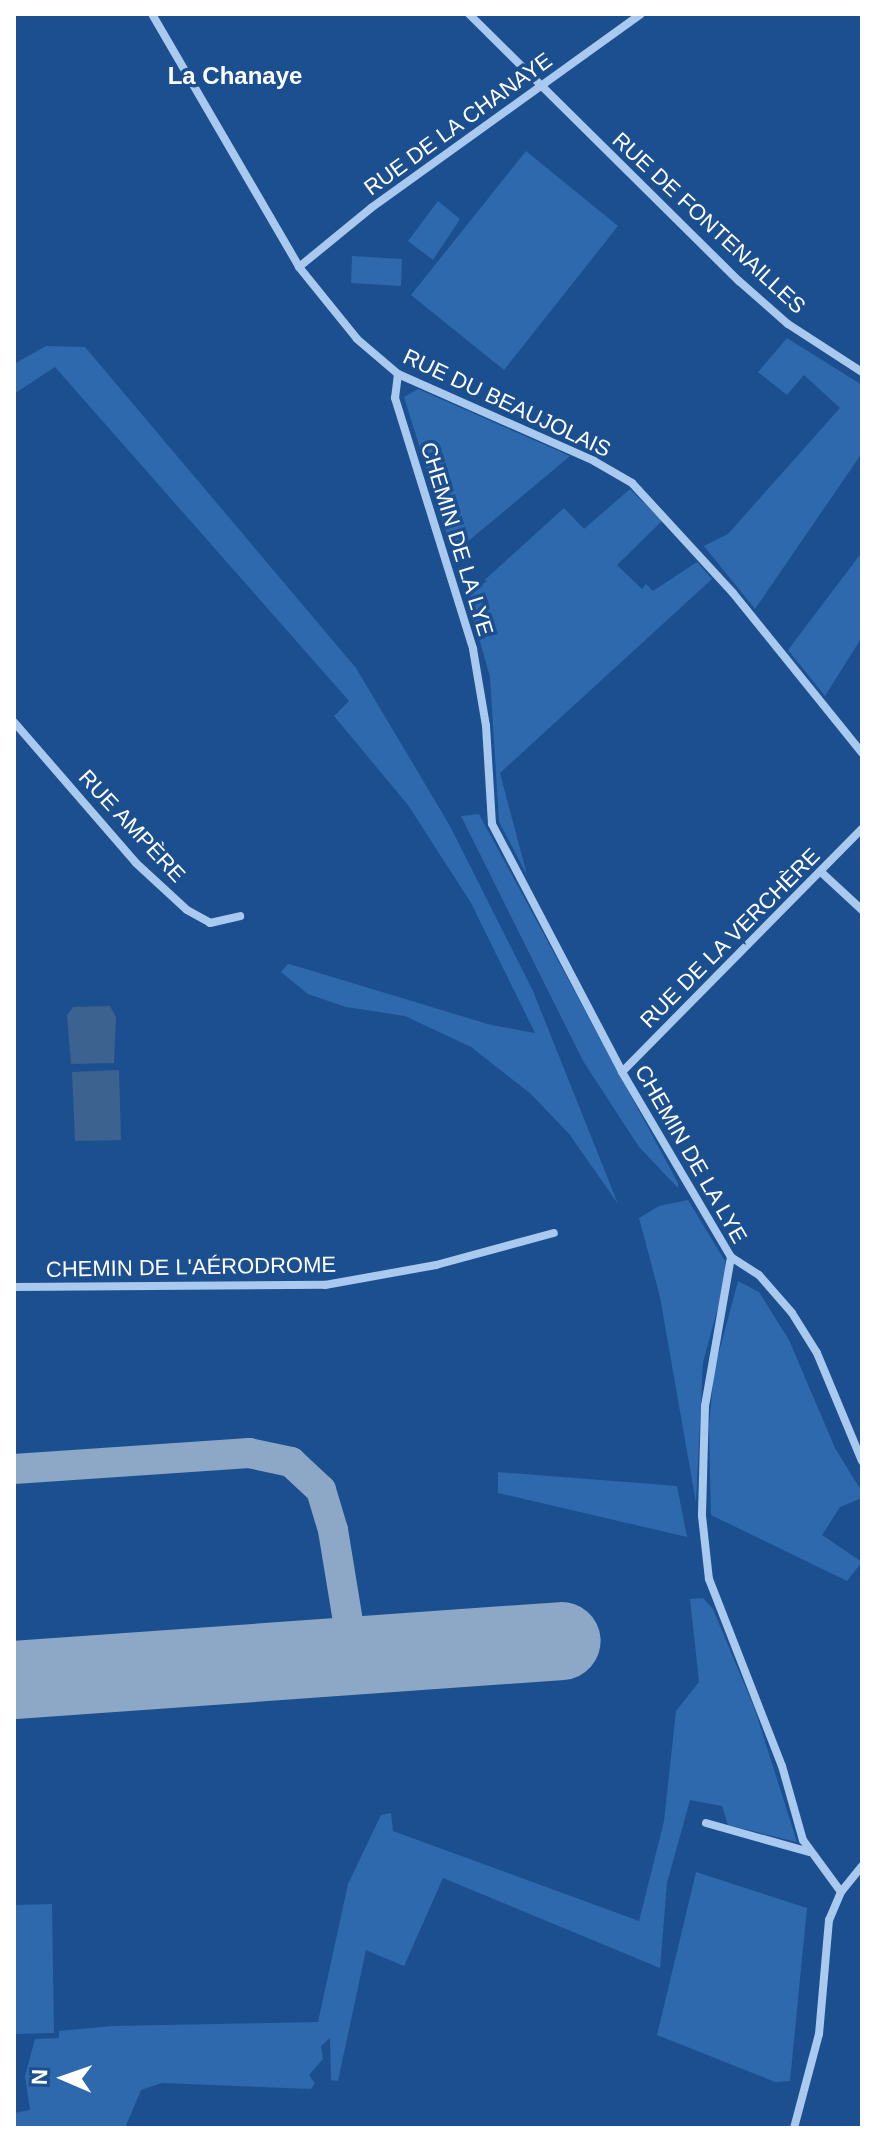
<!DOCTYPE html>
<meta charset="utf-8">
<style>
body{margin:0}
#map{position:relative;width:876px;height:2142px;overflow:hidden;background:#1b4f8f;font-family:Arial,sans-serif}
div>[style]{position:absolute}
.green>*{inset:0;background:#2e69ad}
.water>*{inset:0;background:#3c6290}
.taxiway>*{height:30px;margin:-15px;padding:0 15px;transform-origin:15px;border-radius:15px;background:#8da7c7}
.runway>*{height:78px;margin:-39px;padding:0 39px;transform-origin:39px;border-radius:39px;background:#8da7c7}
.minor>*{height:8px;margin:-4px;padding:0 4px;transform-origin:4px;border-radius:4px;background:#a9c9ee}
span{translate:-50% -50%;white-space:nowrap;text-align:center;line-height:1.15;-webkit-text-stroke:7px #1b4f8f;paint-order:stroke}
.street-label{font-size:22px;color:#fff}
.neighbourhood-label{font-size:24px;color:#fff;font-weight:700}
.frame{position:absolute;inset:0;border:16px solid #fff;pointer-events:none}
.north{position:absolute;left:24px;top:2038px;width:80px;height:80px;-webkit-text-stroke:6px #1b4f8f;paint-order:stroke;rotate:272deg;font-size:22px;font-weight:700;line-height:32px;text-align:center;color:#fff}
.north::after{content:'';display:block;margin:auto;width:28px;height:36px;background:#fff;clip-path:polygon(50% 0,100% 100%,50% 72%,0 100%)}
</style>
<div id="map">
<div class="green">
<div style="clip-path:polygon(526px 151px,618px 226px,504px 370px,411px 295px)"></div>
<div style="clip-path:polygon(438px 201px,460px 219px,433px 260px,408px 241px)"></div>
<div style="clip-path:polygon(352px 256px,402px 259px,401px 286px,351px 283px)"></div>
<div style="clip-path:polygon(787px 338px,862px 385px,862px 453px,755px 609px,704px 546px,728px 534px,840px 408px,804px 375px,787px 395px,758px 372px)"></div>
<div style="clip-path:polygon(46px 346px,85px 347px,356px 668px,450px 826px,533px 991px,618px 1204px,570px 1135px,531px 1094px,471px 1047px,405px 1016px,346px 1007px,308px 994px,281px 972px,288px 964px,296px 966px,491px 1025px,535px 1033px,471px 903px,408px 805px,334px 716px,349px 701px,55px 367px,14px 394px,14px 364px)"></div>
<div style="clip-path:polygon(418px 389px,570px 456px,453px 554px,404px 397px)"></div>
<div style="clip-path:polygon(630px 489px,662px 521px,617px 565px,642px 589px,646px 584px,653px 591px,697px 562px,712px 579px,500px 773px,527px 875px,499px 822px,490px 677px,467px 596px,564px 508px,584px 529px)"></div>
<div style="clip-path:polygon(862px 552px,862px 637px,825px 696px,788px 650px)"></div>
<div style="clip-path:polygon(479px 814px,678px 1183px,678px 1188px,639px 1147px,583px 1061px,461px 816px)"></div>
<div style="clip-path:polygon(688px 1200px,725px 1261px,726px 1278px,703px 1362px,696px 1503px,660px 1297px,639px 1218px,659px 1206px)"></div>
<div style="clip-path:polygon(738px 1281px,759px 1292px,789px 1340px,835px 1448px,862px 1492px,862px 1498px,840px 1507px,822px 1535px,862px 1562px,847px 1581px,711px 1515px,709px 1426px,714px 1371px)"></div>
<div style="clip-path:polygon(498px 1472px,677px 1486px,687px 1537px,498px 1493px)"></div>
<div style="clip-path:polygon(703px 1598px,713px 1609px,755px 1710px,797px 1842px,728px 1825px,722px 1806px,690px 1800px,667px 1883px,660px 1968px,443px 1878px,404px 1966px,366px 1950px,338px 2081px,331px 2080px,330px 2038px,321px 2046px,323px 2059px,309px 2075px,315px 2083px,311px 2089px,162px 2083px,141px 2090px,125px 2128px,14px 2128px,14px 2113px,30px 2110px,25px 2076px,35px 2039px,59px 2038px,59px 2031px,112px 2026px,318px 2022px,348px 1884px,381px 1815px,391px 1813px,393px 1831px,639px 1921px,664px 1821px,676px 1711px,699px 1682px,690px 1599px)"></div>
<div style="clip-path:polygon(696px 1872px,807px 1908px,790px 2081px,775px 2082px,657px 2035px)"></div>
<div style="clip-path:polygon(52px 1904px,54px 2033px,14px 2034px,14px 1905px)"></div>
</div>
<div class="water">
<div style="clip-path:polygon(110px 1006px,116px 1017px,114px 1063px,71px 1064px,67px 1015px,73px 1007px)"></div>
<div style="clip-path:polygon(119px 1070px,121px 1140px,75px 1141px,72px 1072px)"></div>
</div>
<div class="taxiway">
<div style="left:14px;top:1469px;width:236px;rotate:-3.9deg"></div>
<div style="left:249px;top:1453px;width:43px;rotate:12.1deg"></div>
<div style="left:291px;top:1462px;width:41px;rotate:43deg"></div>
<div style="left:321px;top:1490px;width:42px;rotate:73.3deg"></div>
<div style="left:333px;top:1530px;width:105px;rotate:80.7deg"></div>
<div style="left:350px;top:1634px;width:31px;rotate:42deg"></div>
<div style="left:326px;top:1658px;width:23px;rotate:-43deg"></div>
<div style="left:343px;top:1642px;width:20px;rotate:-79deg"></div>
</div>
<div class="runway">
<div style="left:14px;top:1680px;width:549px;rotate:-4.07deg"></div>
</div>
<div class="minor">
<div style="left:152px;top:14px;width:293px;rotate:59.8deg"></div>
<div style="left:299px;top:267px;width:92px;rotate:51.1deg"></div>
<div style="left:357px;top:339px;width:54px;rotate:40.5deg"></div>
<div style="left:398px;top:374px;width:214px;rotate:23.9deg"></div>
<div style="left:594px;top:461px;width:44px;rotate:30.1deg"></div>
<div style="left:632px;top:483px;width:149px;rotate:47.4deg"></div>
<div style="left:733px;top:593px;width:206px;rotate:51.1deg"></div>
<div style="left:469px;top:14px;width:380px;rotate:44.7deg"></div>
<div style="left:739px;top:281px;width:65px;rotate:41.3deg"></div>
<div style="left:788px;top:324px;width:88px;rotate:33deg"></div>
<div style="left:299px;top:267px;width:93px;rotate:-39.3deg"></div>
<div style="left:371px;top:208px;width:332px;rotate:-35.7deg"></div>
<div style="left:398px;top:374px;width:24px;rotate:97deg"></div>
<div style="left:395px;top:398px;width:263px;rotate:72.7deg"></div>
<div style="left:473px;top:649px;width:78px;rotate:80.4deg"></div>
<div style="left:486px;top:726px;width:98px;rotate:86.5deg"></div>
<div style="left:492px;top:824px;width:280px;rotate:62.3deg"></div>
<div style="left:622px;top:1072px;width:215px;rotate:59.5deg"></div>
<div style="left:731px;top:1257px;width:151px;rotate:99.9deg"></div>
<div style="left:705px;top:1406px;width:110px;rotate:91.6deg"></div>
<div style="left:702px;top:1516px;width:63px;rotate:83.7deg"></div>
<div style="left:709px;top:1579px;width:201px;rotate:68.7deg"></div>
<div style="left:782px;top:1766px;width:77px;rotate:74.2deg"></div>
<div style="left:803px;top:1840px;width:64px;rotate:53.8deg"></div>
<div style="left:841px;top:1892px;width:30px;rotate:113deg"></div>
<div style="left:829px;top:1920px;width:114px;rotate:95deg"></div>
<div style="left:819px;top:2034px;width:97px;rotate:104.9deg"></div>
<div style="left:14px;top:722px;width:186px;rotate:49.1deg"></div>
<div style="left:136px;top:863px;width:69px;rotate:42.7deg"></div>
<div style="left:187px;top:910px;width:26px;rotate:29deg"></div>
<div style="left:210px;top:923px;width:31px;rotate:-13deg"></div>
<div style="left:821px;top:872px;width:56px;rotate:42.8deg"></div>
<div style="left:622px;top:1072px;width:342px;rotate:-45.4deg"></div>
<div style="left:731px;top:1257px;width:33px;rotate:33deg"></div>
<div style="left:759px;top:1275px;width:50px;rotate:49deg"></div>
<div style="left:792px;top:1313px;width:47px;rotate:58deg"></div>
<div style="left:817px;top:1353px;width:117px;rotate:67.4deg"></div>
<div style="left:14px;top:1287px;width:311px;rotate:-0.4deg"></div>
<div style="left:325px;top:1285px;width:113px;rotate:-10.2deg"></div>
<div style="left:436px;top:1265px;width:122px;rotate:-15.2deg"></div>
<div style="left:706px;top:1823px;width:107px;rotate:15.7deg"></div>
<div style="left:841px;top:1892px;width:33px;rotate:-51deg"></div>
</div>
<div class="street-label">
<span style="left:458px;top:124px;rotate:-36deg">RUE DE LA CHANAYE</span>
<span style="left:709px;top:223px;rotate:43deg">RUE DE FONTENAILLES</span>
<span style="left:507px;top:403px;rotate:25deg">RUE DU BEAUJOLAIS</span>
<span style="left:457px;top:539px;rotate:73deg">CHEMIN DE LA LYE</span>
<span style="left:132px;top:826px;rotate:47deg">RUE AMPÈRE</span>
<span style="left:730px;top:938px;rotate:-45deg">RUE DE LA VERCHÈRE</span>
<span style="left:691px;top:1154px;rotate:60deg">CHEMIN DE LA LYE</span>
<span style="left:191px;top:1267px;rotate:-1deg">CHEMIN DE L'AÉRODROME</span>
</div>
<div class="neighbourhood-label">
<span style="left:235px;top:76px">La Chanaye</span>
</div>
<div class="frame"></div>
<div class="north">N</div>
</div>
